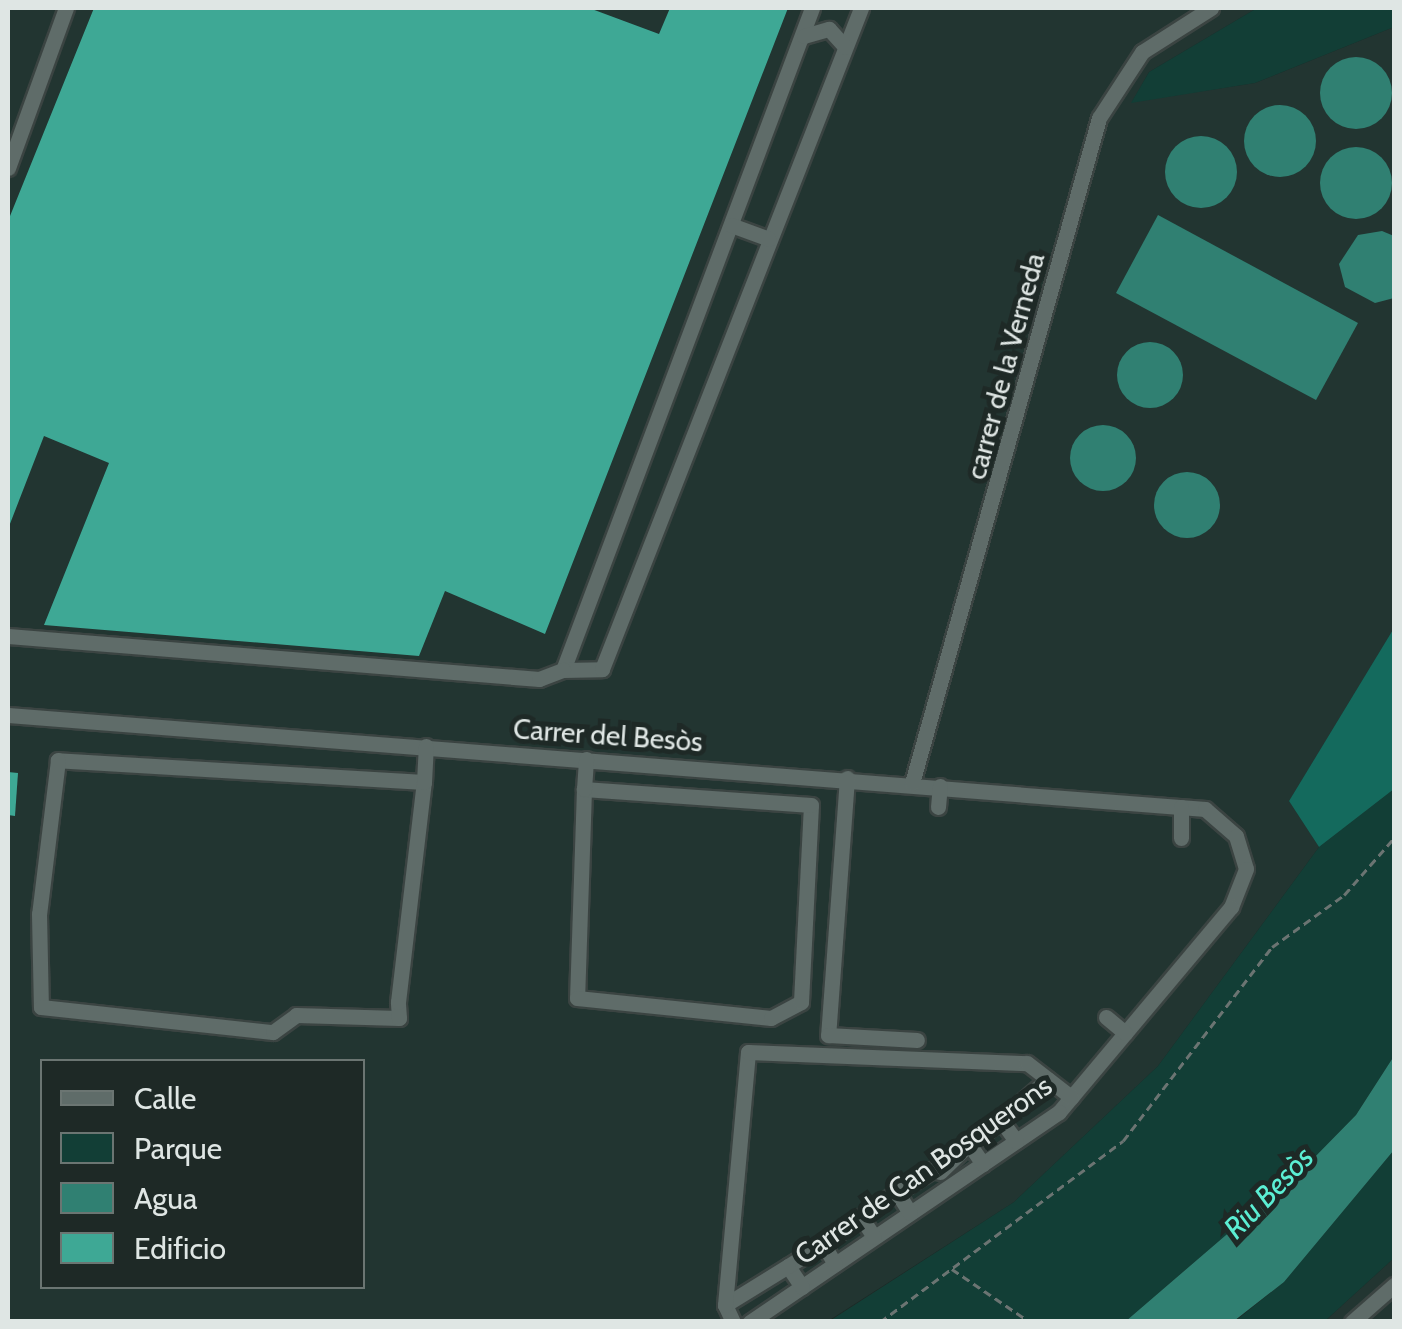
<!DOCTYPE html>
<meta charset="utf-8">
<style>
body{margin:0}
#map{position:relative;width:1402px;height:1329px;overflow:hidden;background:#1e2926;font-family:Cabin,sans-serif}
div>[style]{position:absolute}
.built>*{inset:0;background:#223531}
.green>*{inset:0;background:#123e36}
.forest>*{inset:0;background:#146a5d}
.water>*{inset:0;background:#308072}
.round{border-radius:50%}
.building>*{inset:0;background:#3ea895}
.path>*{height:2.5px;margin-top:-1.25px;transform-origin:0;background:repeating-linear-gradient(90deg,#6b7472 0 8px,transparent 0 13px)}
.roads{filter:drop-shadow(2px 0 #3b4442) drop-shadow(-2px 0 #3b4442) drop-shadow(0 2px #3b4442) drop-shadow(0 -2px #3b4442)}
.minor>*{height:15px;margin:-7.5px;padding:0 7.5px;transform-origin:7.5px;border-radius:7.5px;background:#5f6c69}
span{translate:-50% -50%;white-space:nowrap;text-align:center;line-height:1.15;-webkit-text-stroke:10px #1e2926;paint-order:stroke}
.street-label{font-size:28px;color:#dfe6e4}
.water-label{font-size:30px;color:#5beed3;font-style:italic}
.frame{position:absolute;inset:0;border:10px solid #dfe6e4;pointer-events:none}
.legend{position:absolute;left:40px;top:1059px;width:325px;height:230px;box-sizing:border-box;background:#1e2926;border:2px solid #6b7572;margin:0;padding:12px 18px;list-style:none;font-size:30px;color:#dfe6e4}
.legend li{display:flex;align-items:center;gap:20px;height:50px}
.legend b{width:50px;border:2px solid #6b7572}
</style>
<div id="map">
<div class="built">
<div style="clip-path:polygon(evenodd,8px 8px,1257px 8px,1149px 72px,1132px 102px,1255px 83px,1394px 27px,1394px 628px,1289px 801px,1319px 847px,1158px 1066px,1014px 1202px,828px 1321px,8px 1322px,8px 8px,42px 1062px,362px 1062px,362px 1286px,42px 1286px,42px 1062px)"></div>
<div style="clip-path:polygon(1394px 1258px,1394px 1321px,1325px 1321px)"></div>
</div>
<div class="green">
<div style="clip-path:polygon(1257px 8px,1394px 8px,1394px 27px,1255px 83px,1131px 103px,1149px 72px)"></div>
<div style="clip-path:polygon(1394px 789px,1394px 1056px,1356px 1115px,1305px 1167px,1126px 1321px,828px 1322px,1014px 1202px,1158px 1066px,1319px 847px)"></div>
<div style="clip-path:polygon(1394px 1150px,1394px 1258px,1325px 1321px,1234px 1322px,1284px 1282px)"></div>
</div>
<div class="forest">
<div style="clip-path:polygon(1394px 628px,1394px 789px,1319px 847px,1289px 801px)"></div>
</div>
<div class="water">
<div class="round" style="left:1320px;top:57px;width:72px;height:72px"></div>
<div class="round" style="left:1244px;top:105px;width:72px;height:72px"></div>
<div class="round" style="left:1165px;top:136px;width:72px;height:72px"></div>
<div class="round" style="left:1320px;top:147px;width:72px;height:72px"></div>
<div style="clip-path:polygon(1158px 215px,1358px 323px,1316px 400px,1116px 293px)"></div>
<div style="clip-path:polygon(1382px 231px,1394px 236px,1394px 298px,1375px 303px,1345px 287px,1339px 264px,1358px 235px)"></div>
<div class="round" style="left:1117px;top:342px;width:66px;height:66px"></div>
<div class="round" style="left:1070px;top:425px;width:66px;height:66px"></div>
<div class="round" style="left:1154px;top:472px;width:66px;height:66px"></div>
<div style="clip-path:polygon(1394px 1056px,1394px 1150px,1284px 1282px,1234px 1321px,1126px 1321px,1305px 1167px,1356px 1115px)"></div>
</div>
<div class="building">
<div style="clip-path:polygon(94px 8px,589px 8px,659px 34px,670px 8px,788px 8px,545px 634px,445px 591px,419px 656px,44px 625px,109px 463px,44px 436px,8px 529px,8px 221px)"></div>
<div style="clip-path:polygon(8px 772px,18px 773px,15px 816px,8px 815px)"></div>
</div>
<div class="path">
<div style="left:952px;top:1269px;width:94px;rotate:34.2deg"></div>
<div style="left:880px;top:1322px;width:303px;rotate:-36.7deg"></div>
<div style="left:1123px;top:1141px;width:245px;rotate:-52.5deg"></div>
<div style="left:1272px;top:947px;width:89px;rotate:-35.8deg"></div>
<div style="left:1344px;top:895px;width:76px;rotate:-48.7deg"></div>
</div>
<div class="roads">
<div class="minor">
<div style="left:812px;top:8px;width:707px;rotate:110.61deg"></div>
<div style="left:563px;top:670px;width:39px;rotate:-1deg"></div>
<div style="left:602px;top:669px;width:710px;rotate:-68.6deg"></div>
<div style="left:804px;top:36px;width:26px;rotate:-16deg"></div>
<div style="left:829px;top:29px;width:24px;rotate:48deg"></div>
<div style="left:8px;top:168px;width:170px;rotate:-70.1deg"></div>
<div style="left:731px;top:225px;width:40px;rotate:20.2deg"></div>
<div style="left:8px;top:636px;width:533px;rotate:4.63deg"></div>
<div style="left:539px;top:679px;width:26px;rotate:-21deg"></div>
<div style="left:8px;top:715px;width:1201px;rotate:4.49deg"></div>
<div style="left:1205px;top:809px;width:41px;rotate:41.1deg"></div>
<div style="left:1236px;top:836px;width:34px;rotate:73deg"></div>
<div style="left:1246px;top:869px;width:41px;rotate:111.5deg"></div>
<div style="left:1231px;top:907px;width:268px;rotate:130deg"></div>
<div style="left:1059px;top:1112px;width:374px;rotate:145.8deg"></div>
<div style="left:847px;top:778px;width:258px;rotate:94.2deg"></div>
<div style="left:828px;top:1035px;width:89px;rotate:3.2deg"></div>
<div style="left:424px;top:782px;width:367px;rotate:-176.6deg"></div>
<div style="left:58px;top:760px;width:155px;rotate:97deg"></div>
<div style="left:39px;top:914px;width:93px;rotate:88.8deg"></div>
<div style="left:41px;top:1007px;width:233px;rotate:6.2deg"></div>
<div style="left:273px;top:1032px;width:29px;rotate:-36deg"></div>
<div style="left:296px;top:1015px;width:103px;rotate:1.7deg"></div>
<div style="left:399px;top:1018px;width:16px;rotate:-94deg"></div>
<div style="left:398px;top:1002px;width:222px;rotate:-83.3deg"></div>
<div style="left:424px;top:782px;width:36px;rotate:-87deg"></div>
<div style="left:912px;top:783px;width:691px;rotate:-74.29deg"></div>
<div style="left:1099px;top:118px;width:79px;rotate:-56.9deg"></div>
<div style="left:1142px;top:52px;width:82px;rotate:-32.5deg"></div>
<div style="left:584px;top:789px;width:209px;rotate:91.9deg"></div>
<div style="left:577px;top:998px;width:195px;rotate:5.9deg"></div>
<div style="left:771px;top:1018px;width:34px;rotate:-28deg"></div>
<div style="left:801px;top:1002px;width:197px;rotate:-87.1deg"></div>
<div style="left:811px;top:805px;width:228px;rotate:-176deg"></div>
<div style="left:584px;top:789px;width:30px;rotate:-86deg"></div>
<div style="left:938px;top:807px;width:21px;rotate:-85deg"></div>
<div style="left:1181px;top:838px;width:31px;rotate:-90deg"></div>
<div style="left:1106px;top:1017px;width:25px;rotate:40deg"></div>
<div style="left:1016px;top:1141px;width:26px;rotate:-126deg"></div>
<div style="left:1001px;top:1120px;width:62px;rotate:-41.1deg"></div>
<div style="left:983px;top:1164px;width:24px;rotate:-125deg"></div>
<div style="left:969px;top:1144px;width:40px;rotate:-37deg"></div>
<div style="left:940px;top:1172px;width:40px;rotate:-44deg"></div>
<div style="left:910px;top:1213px;width:25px;rotate:-122deg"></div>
<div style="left:897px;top:1192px;width:47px;rotate:-32deg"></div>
<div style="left:874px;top:1237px;width:24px;rotate:-123deg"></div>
<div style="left:861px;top:1217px;width:44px;rotate:-34.8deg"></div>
<div style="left:835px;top:1264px;width:23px;rotate:-121deg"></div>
<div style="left:823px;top:1244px;width:47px;rotate:-35.4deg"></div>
<div style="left:802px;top:1287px;width:25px;rotate:-124deg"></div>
<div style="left:788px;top:1266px;width:41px;rotate:-32.2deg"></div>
<div style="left:725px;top:1305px;width:74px;rotate:-31.8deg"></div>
<div style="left:733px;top:1322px;width:19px;rotate:-115deg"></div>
<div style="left:725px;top:1305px;width:254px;rotate:-84.8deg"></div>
<div style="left:748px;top:1052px;width:279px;rotate:2.3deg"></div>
<div style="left:1027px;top:1063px;width:56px;rotate:37.7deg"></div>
<div style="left:1352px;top:1322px;width:56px;rotate:-41.4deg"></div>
</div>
</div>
<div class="street-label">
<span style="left:1005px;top:366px;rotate:-75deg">carrer de la Verneda</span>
<span style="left:608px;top:735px;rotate:4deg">Carrer del Besòs</span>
<span style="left:923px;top:1170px;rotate:-35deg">Carrer de Can Bosquerons</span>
</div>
<div class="water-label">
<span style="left:1269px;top:1193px;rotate:-46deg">Riu Besòs</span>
</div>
<div class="frame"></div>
<ul class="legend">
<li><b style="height:12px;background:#5f6c69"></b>Calle</li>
<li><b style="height:28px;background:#123e36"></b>Parque</li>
<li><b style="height:28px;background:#308072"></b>Agua</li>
<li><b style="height:28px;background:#3ea895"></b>Edificio</li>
</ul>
</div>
